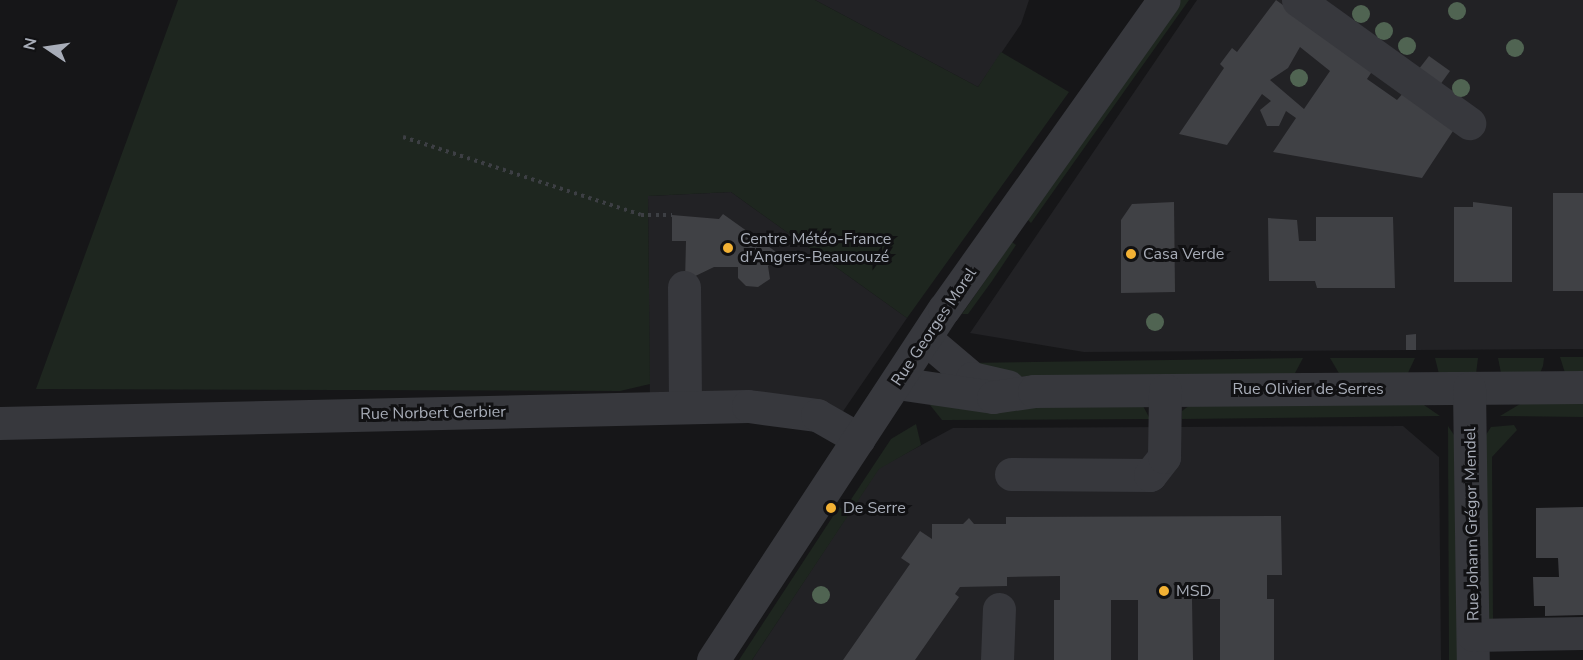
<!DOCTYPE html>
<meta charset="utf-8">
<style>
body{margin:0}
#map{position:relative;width:1583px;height:660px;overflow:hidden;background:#161618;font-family:"Nunito Sans",sans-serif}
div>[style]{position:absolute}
.built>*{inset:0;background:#222225}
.green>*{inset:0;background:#1e261f}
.building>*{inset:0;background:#404145}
.path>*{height:4px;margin-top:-2px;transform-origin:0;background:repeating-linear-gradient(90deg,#3d3f44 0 3px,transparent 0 7.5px)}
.minor>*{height:33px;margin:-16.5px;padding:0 16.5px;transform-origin:16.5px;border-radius:16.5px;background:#37383d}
.trees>*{width:18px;height:18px;margin:-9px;border-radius:50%;background:#506452}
.dots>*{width:16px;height:16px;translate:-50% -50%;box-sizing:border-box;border:3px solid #111113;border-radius:50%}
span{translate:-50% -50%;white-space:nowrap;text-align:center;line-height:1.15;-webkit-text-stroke:6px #111113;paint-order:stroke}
.poi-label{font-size:16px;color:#a8adb8}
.left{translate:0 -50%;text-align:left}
.street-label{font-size:16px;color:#a8adb8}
.north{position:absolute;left:18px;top:18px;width:60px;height:60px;-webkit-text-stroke:4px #111113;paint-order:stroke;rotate:283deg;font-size:16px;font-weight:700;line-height:24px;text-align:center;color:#a8adb8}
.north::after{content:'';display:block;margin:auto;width:21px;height:27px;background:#a8adb8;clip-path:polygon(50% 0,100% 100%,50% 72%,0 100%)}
</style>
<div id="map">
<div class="built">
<div style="clip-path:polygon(815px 0,1029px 0,1021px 24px,978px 87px)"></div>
<div style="clip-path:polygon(1197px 0,1583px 0,1583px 349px,1084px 352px,970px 333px)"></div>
<div style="clip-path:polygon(731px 192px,907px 318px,835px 423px,650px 408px,648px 196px)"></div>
<div style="clip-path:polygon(1403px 426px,1439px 457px,1441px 660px,752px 660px,879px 468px,953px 428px)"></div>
</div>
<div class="green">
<div style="clip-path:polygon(178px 0,815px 0,978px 87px,1001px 52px,1069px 92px,907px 318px,731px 192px,648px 196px,650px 384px,620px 391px,36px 389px)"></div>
<div style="clip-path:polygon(1180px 0,1189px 0,1031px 223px,1027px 219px)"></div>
<div style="clip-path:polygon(1012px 242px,1016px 245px,992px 281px,968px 314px,962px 314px)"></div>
<div style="clip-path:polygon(1560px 357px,1583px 357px,1583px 373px,1565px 373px)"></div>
<div style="clip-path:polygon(1303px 358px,1294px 375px,990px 377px,963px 363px)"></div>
<div style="clip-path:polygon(1330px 358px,1415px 358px,1407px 375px,1340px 375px)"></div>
<div style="clip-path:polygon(1435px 358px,1478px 358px,1476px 374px,1439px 374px)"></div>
<div style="clip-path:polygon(1498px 358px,1544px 358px,1543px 366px,1540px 373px,1501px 373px)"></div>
<div style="clip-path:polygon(1583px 401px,1583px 417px,1500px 416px,1520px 404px)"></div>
<div style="clip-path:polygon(1421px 403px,1440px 416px,1182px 419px,1182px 411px,1190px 405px)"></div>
<div style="clip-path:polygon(930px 405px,1143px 406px,1150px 419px,942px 420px)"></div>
<div style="clip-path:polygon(916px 424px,921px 445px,879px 469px,752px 660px,739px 660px,839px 507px,844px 510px,891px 439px)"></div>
<div style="clip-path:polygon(1514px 425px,1517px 430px,1492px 457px,1493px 619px,1487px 619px,1484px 438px,1491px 427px)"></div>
<div style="clip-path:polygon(1448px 426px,1454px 435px,1460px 660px,1449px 660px)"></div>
</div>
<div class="building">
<div style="clip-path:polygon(evenodd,1276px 0,1373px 70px,1367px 79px,1397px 100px,1404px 92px,1455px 128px,1422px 178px,1273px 152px,1296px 118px,1286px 111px,1279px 126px,1267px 126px,1260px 110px,1271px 101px,1262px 94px,1227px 145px,1179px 134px,1224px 68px,1220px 64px,1232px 48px,1237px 52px,1276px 0,1300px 47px,1330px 71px,1304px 109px,1270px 80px,1288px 68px,1300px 47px)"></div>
<div style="clip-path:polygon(1429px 56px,1450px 71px,1437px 89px,1415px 74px)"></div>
<div style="clip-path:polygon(1553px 193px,1583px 193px,1583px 291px,1553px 291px)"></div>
<div style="clip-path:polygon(1174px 202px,1175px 292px,1121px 293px,1121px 220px,1132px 204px)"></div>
<div style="clip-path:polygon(1473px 202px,1512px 207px,1512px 282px,1454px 282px,1454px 207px,1473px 207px)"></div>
<div style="clip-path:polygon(723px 214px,779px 254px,768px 266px,770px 279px,758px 287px,746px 286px,738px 278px,738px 267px,714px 267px,685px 281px,686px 241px,672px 241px,672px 215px,719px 219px)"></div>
<div style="clip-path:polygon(1316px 217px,1393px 217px,1395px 288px,1317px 288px,1315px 281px,1269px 281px,1268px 218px,1297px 220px,1299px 241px,1316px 241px)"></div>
<div style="clip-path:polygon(1416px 334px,1416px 350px,1406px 350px,1406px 335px)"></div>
<div style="clip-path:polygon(1583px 507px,1583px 615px,1545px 616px,1545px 606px,1534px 606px,1533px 577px,1559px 577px,1558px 558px,1536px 558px,1536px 508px)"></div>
<div style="clip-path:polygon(1281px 516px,1282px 575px,1267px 575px,1267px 599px,1274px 599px,1274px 660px,1220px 660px,1220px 599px,1192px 599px,1193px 660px,1138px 660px,1138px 600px,1111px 600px,1111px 660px,1054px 660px,1054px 600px,1060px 600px,1060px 576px,1007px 577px,1007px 586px,960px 587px,955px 594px,959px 597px,915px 660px,843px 660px,910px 564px,901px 558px,920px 531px,932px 539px,932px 524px,963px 524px,969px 518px,974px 524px,1006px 524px,1006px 517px)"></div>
</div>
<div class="path">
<div style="left:403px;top:137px;width:250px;rotate:18.1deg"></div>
<div style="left:641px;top:215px;width:31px"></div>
</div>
<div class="minor">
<div style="left:1298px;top:0;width:211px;rotate:35.7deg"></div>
<div style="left:684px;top:287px;width:120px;rotate:89.5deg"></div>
<div style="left:926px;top:339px;width:60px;rotate:40.3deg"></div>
<div style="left:972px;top:378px;width:37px;rotate:13deg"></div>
<div style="left:897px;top:383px;width:97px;rotate:8.3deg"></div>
<div style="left:993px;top:397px;width:41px;rotate:-8.3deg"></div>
<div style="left:1034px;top:391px;width:549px;rotate:-0.42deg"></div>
<div style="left:1469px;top:388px;width:272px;rotate:89.2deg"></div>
<div style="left:0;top:423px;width:748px;rotate:-1.3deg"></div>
<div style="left:748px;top:406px;width:70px;rotate:7.4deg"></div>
<div style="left:817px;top:415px;width:48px;rotate:29.7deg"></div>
<div style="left:1011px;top:474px;width:139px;rotate:0.4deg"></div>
<div style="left:1150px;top:475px;width:23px;rotate:-52deg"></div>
<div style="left:1164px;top:457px;width:67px;rotate:-89.1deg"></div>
<div style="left:1473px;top:635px;width:110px;rotate:-1deg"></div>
<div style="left:713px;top:660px;width:420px;rotate:-56.7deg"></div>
<div style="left:944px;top:309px;width:379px;rotate:-54.6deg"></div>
<div style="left:997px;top:660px;width:51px;rotate:-87.8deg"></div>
</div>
<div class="trees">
<div style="left:1457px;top:11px"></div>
<div style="left:1361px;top:14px"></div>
<div style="left:1384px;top:31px"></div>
<div style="left:1407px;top:46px"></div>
<div style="left:1515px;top:48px"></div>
<div style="left:1299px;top:78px"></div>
<div style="left:1461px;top:88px"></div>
<div style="left:1155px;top:322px"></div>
<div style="left:821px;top:595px"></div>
</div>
<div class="dots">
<div style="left:728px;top:248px;background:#f2b134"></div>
<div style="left:1131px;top:254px;background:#f2b134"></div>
<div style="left:831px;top:508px;background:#f2b134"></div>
<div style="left:1164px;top:591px;background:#f2b134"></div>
</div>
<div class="poi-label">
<span class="left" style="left:740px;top:248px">Centre Météo-France<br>d'Angers-Beaucouzé</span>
<span class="left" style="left:1143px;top:254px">Casa Verde</span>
<span class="left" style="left:843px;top:508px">De Serre</span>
<span class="left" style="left:1176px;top:591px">MSD</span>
</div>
<div class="street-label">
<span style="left:934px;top:327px;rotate:-56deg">Rue Georges Morel</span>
<span style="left:1308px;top:389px">Rue Olivier de Serres</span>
<span style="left:433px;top:413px;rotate:-1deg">Rue Norbert Gerbier</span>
<span style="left:1472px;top:524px;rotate:-91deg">Rue Johann Grégor Mendel</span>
</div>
<div class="north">N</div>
</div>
